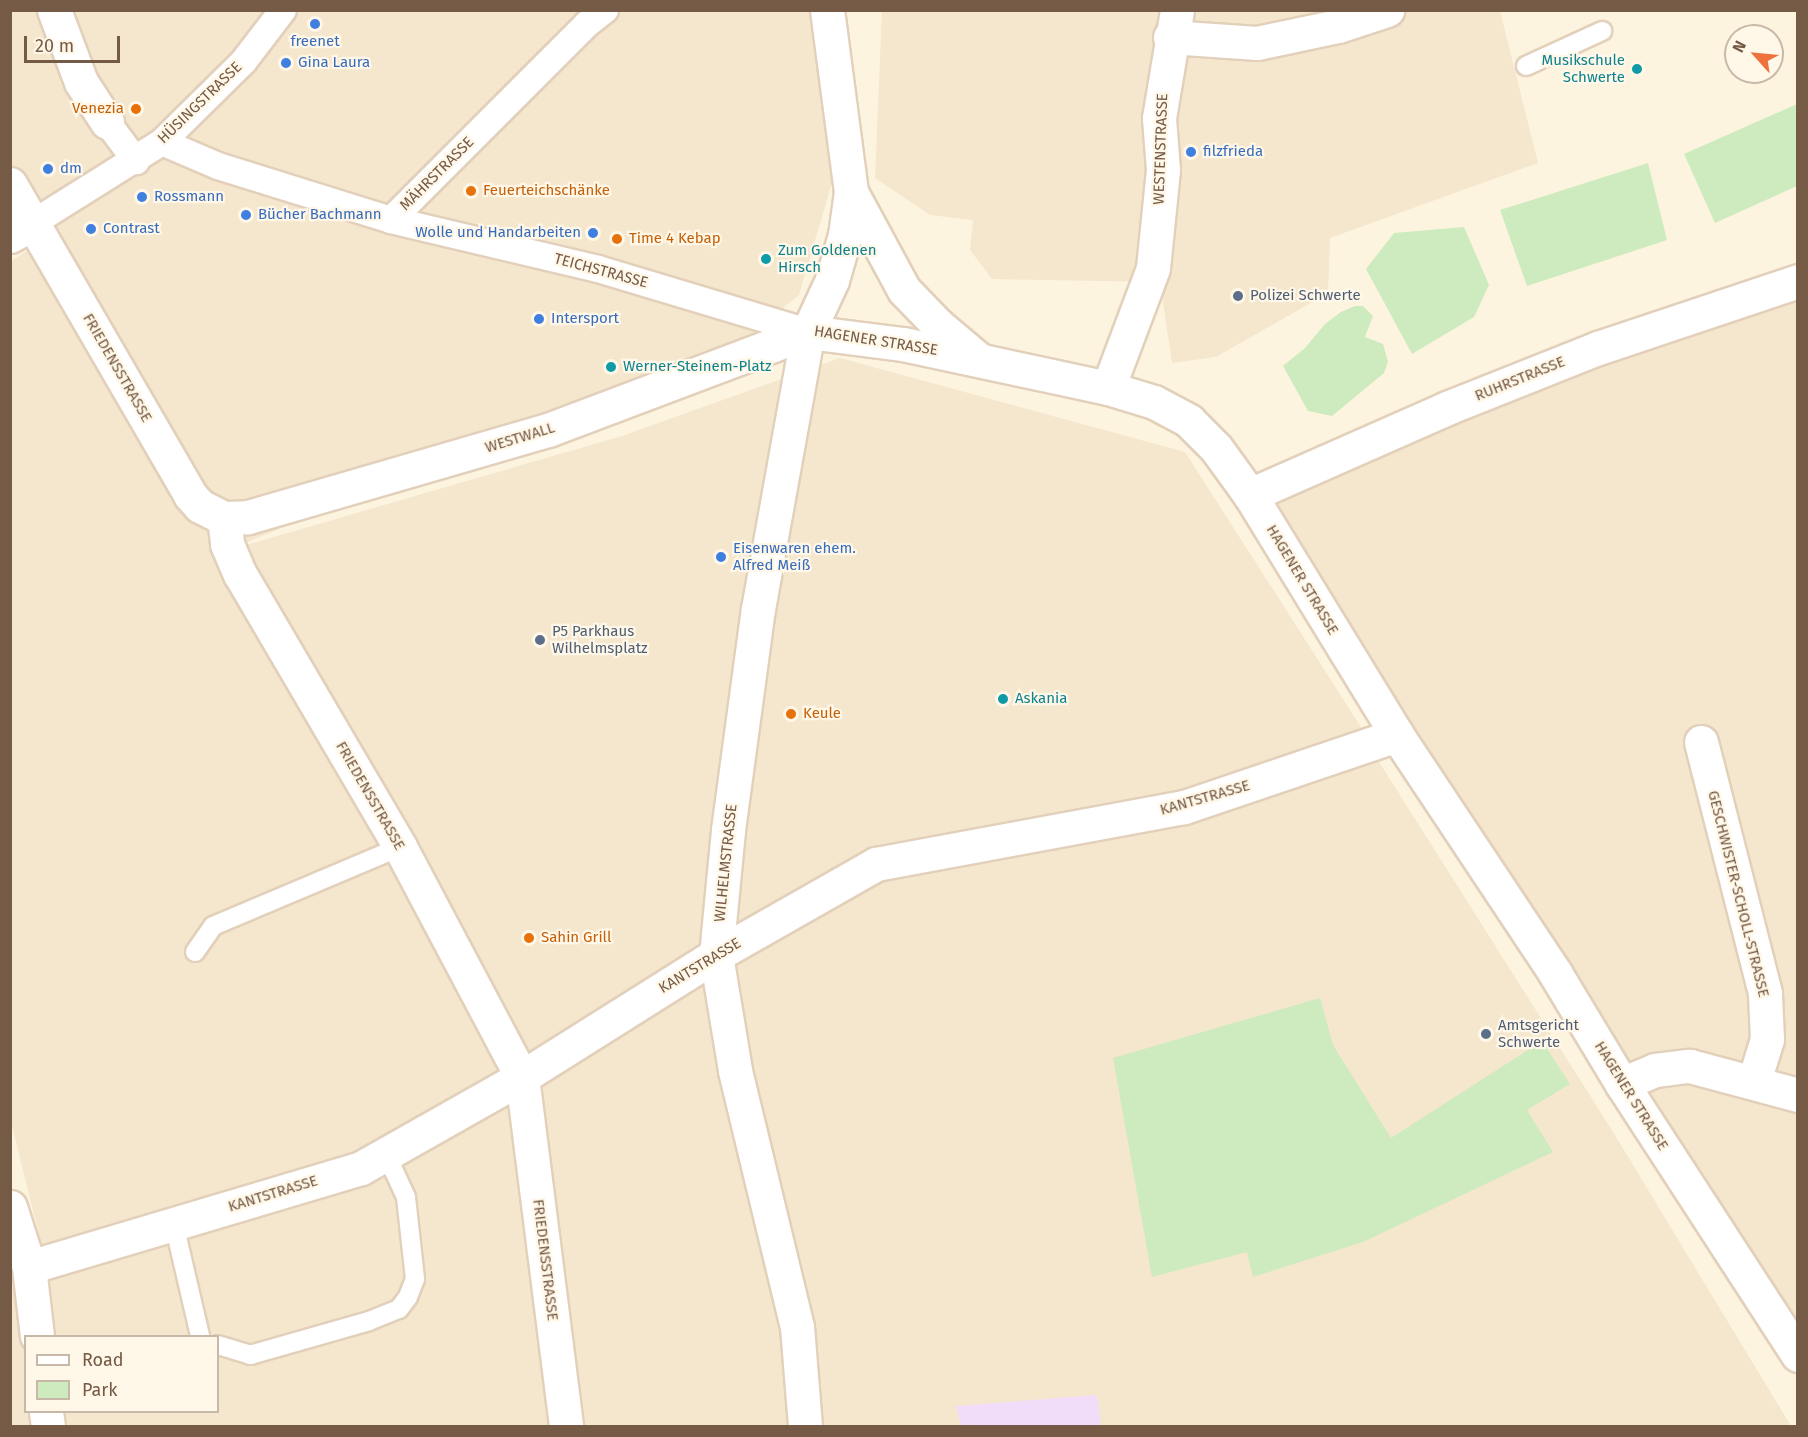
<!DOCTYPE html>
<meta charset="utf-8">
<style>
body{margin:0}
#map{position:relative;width:1808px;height:1437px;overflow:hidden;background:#fdf4df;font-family:"Fira Sans",sans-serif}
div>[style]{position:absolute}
.residential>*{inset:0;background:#f5e6ce}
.education>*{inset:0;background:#f1ddf9}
.green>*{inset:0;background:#cdebbe}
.roads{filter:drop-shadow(2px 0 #e2d0bb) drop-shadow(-2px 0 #e2d0bb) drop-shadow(0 2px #e2d0bb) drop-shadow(0 -2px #e2d0bb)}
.service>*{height:18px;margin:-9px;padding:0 9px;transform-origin:9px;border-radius:9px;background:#fff}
.pedestrian>*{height:26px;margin:-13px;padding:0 13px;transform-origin:13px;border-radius:13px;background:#fff}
.minor>*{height:33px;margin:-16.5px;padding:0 16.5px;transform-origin:16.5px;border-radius:16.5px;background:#fff}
.tertiary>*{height:33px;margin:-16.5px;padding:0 16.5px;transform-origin:16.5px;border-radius:16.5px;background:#fff}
.secondary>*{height:33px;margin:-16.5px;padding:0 16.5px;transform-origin:16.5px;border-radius:16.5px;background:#fff}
.dots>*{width:16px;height:16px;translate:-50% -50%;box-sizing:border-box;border:3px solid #fff7e7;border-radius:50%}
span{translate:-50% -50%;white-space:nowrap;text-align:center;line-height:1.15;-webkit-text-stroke:4.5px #fff7e7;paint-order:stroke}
.shop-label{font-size:15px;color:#366cbe}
.left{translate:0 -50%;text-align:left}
.right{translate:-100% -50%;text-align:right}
.culture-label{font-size:15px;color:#0d838f}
.street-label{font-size:15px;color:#755a46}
.food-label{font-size:15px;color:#c56008}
.service-label{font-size:15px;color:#4e5e75}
.frame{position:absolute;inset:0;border:12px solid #755a46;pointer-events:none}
.legend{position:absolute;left:24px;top:1335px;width:195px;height:78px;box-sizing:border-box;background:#fff7e7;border:2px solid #c8b8a7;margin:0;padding:8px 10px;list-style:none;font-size:18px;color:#755a46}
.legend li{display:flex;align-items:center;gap:12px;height:30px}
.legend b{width:30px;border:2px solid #c8b8a7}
.north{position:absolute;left:1724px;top:24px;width:60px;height:60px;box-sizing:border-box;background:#fff7e7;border:2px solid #c8b8a7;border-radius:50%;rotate:297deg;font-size:16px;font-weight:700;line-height:24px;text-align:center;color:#755a46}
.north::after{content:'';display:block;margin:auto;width:21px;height:27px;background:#ee723e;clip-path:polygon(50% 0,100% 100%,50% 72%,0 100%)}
.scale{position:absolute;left:24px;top:36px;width:96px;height:27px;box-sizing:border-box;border:3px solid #755a46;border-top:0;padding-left:8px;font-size:18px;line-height:21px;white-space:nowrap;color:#755a46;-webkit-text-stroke:4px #fff7e7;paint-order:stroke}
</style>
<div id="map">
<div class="residential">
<div style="clip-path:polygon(882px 10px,1500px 11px,1538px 163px,1330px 238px,1328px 293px,1216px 357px,1172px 363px,1160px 282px,992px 279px,970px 250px,973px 220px,930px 215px,875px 178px)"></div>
<div style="clip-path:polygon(evenodd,11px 11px,816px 11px,828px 61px,833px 179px,799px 295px,750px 335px,607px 390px,229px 550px,622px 436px,840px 358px,1185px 452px,1359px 724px,1381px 765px,1613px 1132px,1791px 1426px,11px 1426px,11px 1240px,39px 1235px,10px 1118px,10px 262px,36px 245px,11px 203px,11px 11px,26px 1336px,218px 1336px,218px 1412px,26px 1412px,26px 1336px)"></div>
<div style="clip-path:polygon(1797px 294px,1797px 1349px,1615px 1036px,1268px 502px,1483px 402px)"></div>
</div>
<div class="education">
<div style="clip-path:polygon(1097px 1395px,1101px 1426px,961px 1426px,956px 1406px)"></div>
</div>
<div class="green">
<div style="clip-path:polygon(1797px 104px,1797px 186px,1715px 223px,1684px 154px)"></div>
<div style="clip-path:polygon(1648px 163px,1667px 240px,1527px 286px,1500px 210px)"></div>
<div style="clip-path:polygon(1464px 227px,1489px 285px,1474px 317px,1412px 354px,1366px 269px,1394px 233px)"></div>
<div style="clip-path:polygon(1355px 306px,1363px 306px,1373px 316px,1365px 337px,1383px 344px,1388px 362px,1384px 373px,1332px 416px,1308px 411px,1283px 366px,1305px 348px,1325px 324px,1341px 312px)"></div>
<div style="clip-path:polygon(1320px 998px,1333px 1045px,1391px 1138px,1542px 1041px,1570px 1084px,1527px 1110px,1553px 1152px,1363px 1242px,1253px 1277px,1247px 1252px,1152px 1277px,1113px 1058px)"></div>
</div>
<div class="roads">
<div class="service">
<div style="left:1526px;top:66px;width:84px;rotate:-24.7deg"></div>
<div style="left:195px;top:952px;width:32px;rotate:-55deg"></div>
<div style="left:213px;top:926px;width:203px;rotate:-22.9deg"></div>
<div style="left:174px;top:1224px;width:115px;rotate:76.9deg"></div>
<div style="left:218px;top:1345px;width:34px;rotate:17deg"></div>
<div style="left:250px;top:1355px;width:124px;rotate:-15.9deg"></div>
<div style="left:369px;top:1321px;width:32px;rotate:-22deg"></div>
<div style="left:399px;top:1309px;width:15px;rotate:-53deg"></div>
<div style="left:408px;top:1297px;width:19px;rotate:-69deg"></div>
<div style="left:415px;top:1279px;width:82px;rotate:-96.3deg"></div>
<div style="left:406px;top:1197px;width:47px;rotate:-114.9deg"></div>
</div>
<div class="pedestrian">
<div style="left:107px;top:122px;width:49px;rotate:53.4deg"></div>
<div style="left:162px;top:142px;width:61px;rotate:23.2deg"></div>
<div style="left:218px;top:166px;width:181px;rotate:17.3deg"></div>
<div style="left:391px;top:220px;width:277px;rotate:-45deg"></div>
<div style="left:587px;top:24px;width:23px;rotate:-38deg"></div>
<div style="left:391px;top:220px;width:213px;rotate:13.3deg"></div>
<div style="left:598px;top:269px;width:219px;rotate:16.7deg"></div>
<div style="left:33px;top:223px;width:152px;rotate:-32.1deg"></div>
<div style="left:162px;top:142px;width:115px;rotate:-44.6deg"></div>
<div style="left:244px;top:61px;width:64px;rotate:-52.6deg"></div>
</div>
<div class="minor">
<div style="left:54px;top:10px;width:77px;rotate:69.4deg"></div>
<div style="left:81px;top:82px;width:48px;rotate:57deg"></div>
<div style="left:1170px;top:37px;width:87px;rotate:3.9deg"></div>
<div style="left:1257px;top:43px;width:83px;rotate:-11.9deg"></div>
<div style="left:1338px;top:26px;width:52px;rotate:-18.1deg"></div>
<div style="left:10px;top:236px;width:26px;rotate:-29deg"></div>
<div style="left:1108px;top:388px;width:128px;rotate:-69.4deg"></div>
<div style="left:1153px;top:268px;width:99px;rotate:-84.2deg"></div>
<div style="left:1163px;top:170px;width:52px;rotate:-94.4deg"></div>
<div style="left:1159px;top:118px;width:109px;rotate:-80.5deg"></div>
<div style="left:1250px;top:495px;width:215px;rotate:-23.8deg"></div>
<div style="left:1447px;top:408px;width:162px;rotate:-21.7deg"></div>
<div style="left:1598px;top:348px;width:211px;rotate:-18.5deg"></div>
<div style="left:224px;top:518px;width:26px;rotate:83deg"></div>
<div style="left:227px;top:544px;width:33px;rotate:67deg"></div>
<div style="left:240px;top:574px;width:316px;rotate:59.6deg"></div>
<div style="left:400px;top:847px;width:260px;rotate:62.1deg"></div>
<div style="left:522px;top:1077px;width:352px;rotate:82.8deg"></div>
<div style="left:1701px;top:742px;width:260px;rotate:75.7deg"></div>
<div style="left:1765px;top:994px;width:45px;rotate:87.5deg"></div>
<div style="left:1767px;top:1039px;width:44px;rotate:107.2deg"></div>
<div style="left:1622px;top:1084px;width:36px;rotate:-23deg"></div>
<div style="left:1655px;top:1070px;width:35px;rotate:-7deg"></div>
<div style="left:1690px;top:1066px;width:112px;rotate:15deg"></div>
<div style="left:10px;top:1207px;width:63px;rotate:72.4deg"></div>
<div style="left:29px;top:1267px;width:69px;rotate:83.4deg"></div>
<div style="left:29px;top:1267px;width:346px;rotate:-16.6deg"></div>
<div style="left:361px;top:1168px;width:185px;rotate:-29.5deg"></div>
<div style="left:522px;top:1077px;width:229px;rotate:-32.2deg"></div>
<div style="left:716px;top:955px;width:184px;rotate:-29.6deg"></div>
<div style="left:876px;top:864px;width:313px;rotate:-10.5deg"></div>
<div style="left:1184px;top:807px;width:225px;rotate:-18.7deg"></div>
<div style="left:46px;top:1412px;width:14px;rotate:82deg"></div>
<div style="left:805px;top:1426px;width:99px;rotate:-94.6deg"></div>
<div style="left:797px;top:1327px;width:264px;rotate:-103.6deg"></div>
<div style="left:735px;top:1070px;width:117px;rotate:-99.4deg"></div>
<div style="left:716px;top:955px;width:126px;rotate:-84.5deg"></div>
<div style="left:728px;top:830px;width:223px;rotate:-82.3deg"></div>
<div style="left:758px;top:609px;width:281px;rotate:-79.8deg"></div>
</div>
<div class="tertiary">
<div style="left:851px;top:192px;width:111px;rotate:61.6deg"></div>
<div style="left:904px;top:290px;width:49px;rotate:45.8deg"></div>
<div style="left:938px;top:325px;width:51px;rotate:40.2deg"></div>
<div style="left:808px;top:332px;width:57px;rotate:-65.2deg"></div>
<div style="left:832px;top:280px;width:47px;rotate:-73.9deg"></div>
<div style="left:845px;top:235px;width:43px;rotate:-82.1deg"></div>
<div style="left:851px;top:192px;width:184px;rotate:-97.5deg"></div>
</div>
<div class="secondary">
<div style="left:10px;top:184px;width:359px;rotate:59.9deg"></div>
<div style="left:190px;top:495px;width:15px;rotate:48deg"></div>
<div style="left:200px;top:506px;width:27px;rotate:27deg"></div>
<div style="left:224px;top:518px;width:24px;rotate:-2deg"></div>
<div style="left:248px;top:517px;width:312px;rotate:-16.2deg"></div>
<div style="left:548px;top:430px;width:278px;rotate:-20.7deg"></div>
<div style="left:808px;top:332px;width:96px;rotate:7.2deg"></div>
<div style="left:903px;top:344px;width:210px;rotate:12.1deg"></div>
<div style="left:1108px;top:388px;width:48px;rotate:16.9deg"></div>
<div style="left:1154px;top:402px;width:40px;rotate:28deg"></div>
<div style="left:1189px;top:421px;width:38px;rotate:45deg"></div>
<div style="left:1216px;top:448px;width:58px;rotate:54.1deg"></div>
<div style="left:1250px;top:495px;width:281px;rotate:58.5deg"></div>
<div style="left:1397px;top:735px;width:286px;rotate:56.4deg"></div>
<div style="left:1555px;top:973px;width:130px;rotate:58.9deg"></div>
<div style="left:1622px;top:1084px;width:323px;rotate:57deg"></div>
</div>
</div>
<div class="dots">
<div style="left:315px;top:24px;background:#3f7fe0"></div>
<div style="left:286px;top:63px;background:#3f7fe0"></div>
<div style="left:1637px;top:69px;background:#0f9aa8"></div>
<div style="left:136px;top:109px;background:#e8710a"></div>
<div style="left:1191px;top:152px;background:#3f7fe0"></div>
<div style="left:48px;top:169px;background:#3f7fe0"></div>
<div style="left:471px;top:191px;background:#e8710a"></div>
<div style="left:142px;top:197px;background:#3f7fe0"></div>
<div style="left:246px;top:215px;background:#3f7fe0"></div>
<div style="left:91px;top:229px;background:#3f7fe0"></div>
<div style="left:593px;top:233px;background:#3f7fe0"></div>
<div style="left:617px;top:239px;background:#e8710a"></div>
<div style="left:766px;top:259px;background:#0f9aa8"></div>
<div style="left:1238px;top:296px;background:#5c6f8a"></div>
<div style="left:539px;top:319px;background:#3f7fe0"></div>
<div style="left:611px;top:367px;background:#0f9aa8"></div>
<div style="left:721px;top:557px;background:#3f7fe0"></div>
<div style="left:540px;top:640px;background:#5c6f8a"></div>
<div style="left:1003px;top:699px;background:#0f9aa8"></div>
<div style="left:791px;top:714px;background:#e8710a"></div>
<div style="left:529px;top:938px;background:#e8710a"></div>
<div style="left:1486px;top:1034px;background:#5c6f8a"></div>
</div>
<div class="shop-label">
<span style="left:315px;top:42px">freenet</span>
<span class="left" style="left:298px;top:63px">Gina Laura</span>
<span class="left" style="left:1203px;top:152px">filzfrieda</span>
<span class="left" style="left:60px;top:169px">dm</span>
<span class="left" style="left:154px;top:197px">Rossmann</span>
<span class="left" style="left:258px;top:215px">Bücher Bachmann</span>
<span class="left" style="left:103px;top:229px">Contrast</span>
<span class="right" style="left:581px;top:233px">Wolle und Handarbeiten</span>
<span class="left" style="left:551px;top:319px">Intersport</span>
<span class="left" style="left:733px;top:557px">Eisenwaren ehem.<br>Alfred Meiß</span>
</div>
<div class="culture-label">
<span class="right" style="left:1625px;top:69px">Musikschule<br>Schwerte</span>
<span class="left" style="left:778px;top:259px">Zum Goldenen<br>Hirsch</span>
<span class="left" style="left:623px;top:367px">Werner-Steinem-Platz</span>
<span class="left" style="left:1015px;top:699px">Askania</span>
</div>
<div class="street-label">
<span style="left:200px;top:103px;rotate:-44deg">HÜSINGSTRASSE</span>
<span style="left:1161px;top:149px;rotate:-88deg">WESTENSTRASSE</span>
<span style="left:437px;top:174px;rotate:-45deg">MÄHRSTRASSE</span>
<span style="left:601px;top:271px;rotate:15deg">TEICHSTRASSE</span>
<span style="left:876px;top:341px;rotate:9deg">HAGENER STRASSE</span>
<span style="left:117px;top:368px;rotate:60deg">FRIEDENSSTRASSE</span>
<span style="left:1520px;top:379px;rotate:-22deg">RUHRSTRASSE</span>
<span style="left:520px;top:438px;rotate:-17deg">WESTWALL</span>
<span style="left:1302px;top:580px;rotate:59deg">HAGENER STRASSE</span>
<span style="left:370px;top:796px;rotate:60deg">FRIEDENSSTRASSE</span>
<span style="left:1205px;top:798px;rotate:-16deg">KANTSTRASSE</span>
<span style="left:726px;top:863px;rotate:-84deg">WILHELMSTRASSE</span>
<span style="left:1738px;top:894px;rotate:76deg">GESCHWISTER-SCHOLL-STRASSE</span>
<span style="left:700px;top:966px;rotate:-31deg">KANTSTRASSE</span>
<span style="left:1631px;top:1096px;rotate:58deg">HAGENER STRASSE</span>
<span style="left:273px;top:1194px;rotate:-17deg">KANTSTRASSE</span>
<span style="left:545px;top:1260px;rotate:83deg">FRIEDENSSTRASSE</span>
</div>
<div class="food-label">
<span class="right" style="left:124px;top:109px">Venezia</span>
<span class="left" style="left:483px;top:191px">Feuerteichschänke</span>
<span class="left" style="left:629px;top:239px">Time 4 Kebap</span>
<span class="left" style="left:803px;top:714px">Keule</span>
<span class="left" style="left:541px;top:938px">Sahin Grill</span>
</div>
<div class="service-label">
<span class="left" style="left:1250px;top:296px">Polizei Schwerte</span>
<span class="left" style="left:552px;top:640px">P5 Parkhaus<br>Wilhelmsplatz</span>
<span class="left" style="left:1498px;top:1034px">Amtsgericht<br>Schwerte</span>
</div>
<div class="frame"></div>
<ul class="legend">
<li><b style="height:8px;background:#fff"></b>Road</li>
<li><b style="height:16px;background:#cdebbe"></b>Park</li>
</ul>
<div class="north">N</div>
<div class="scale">20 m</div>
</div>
